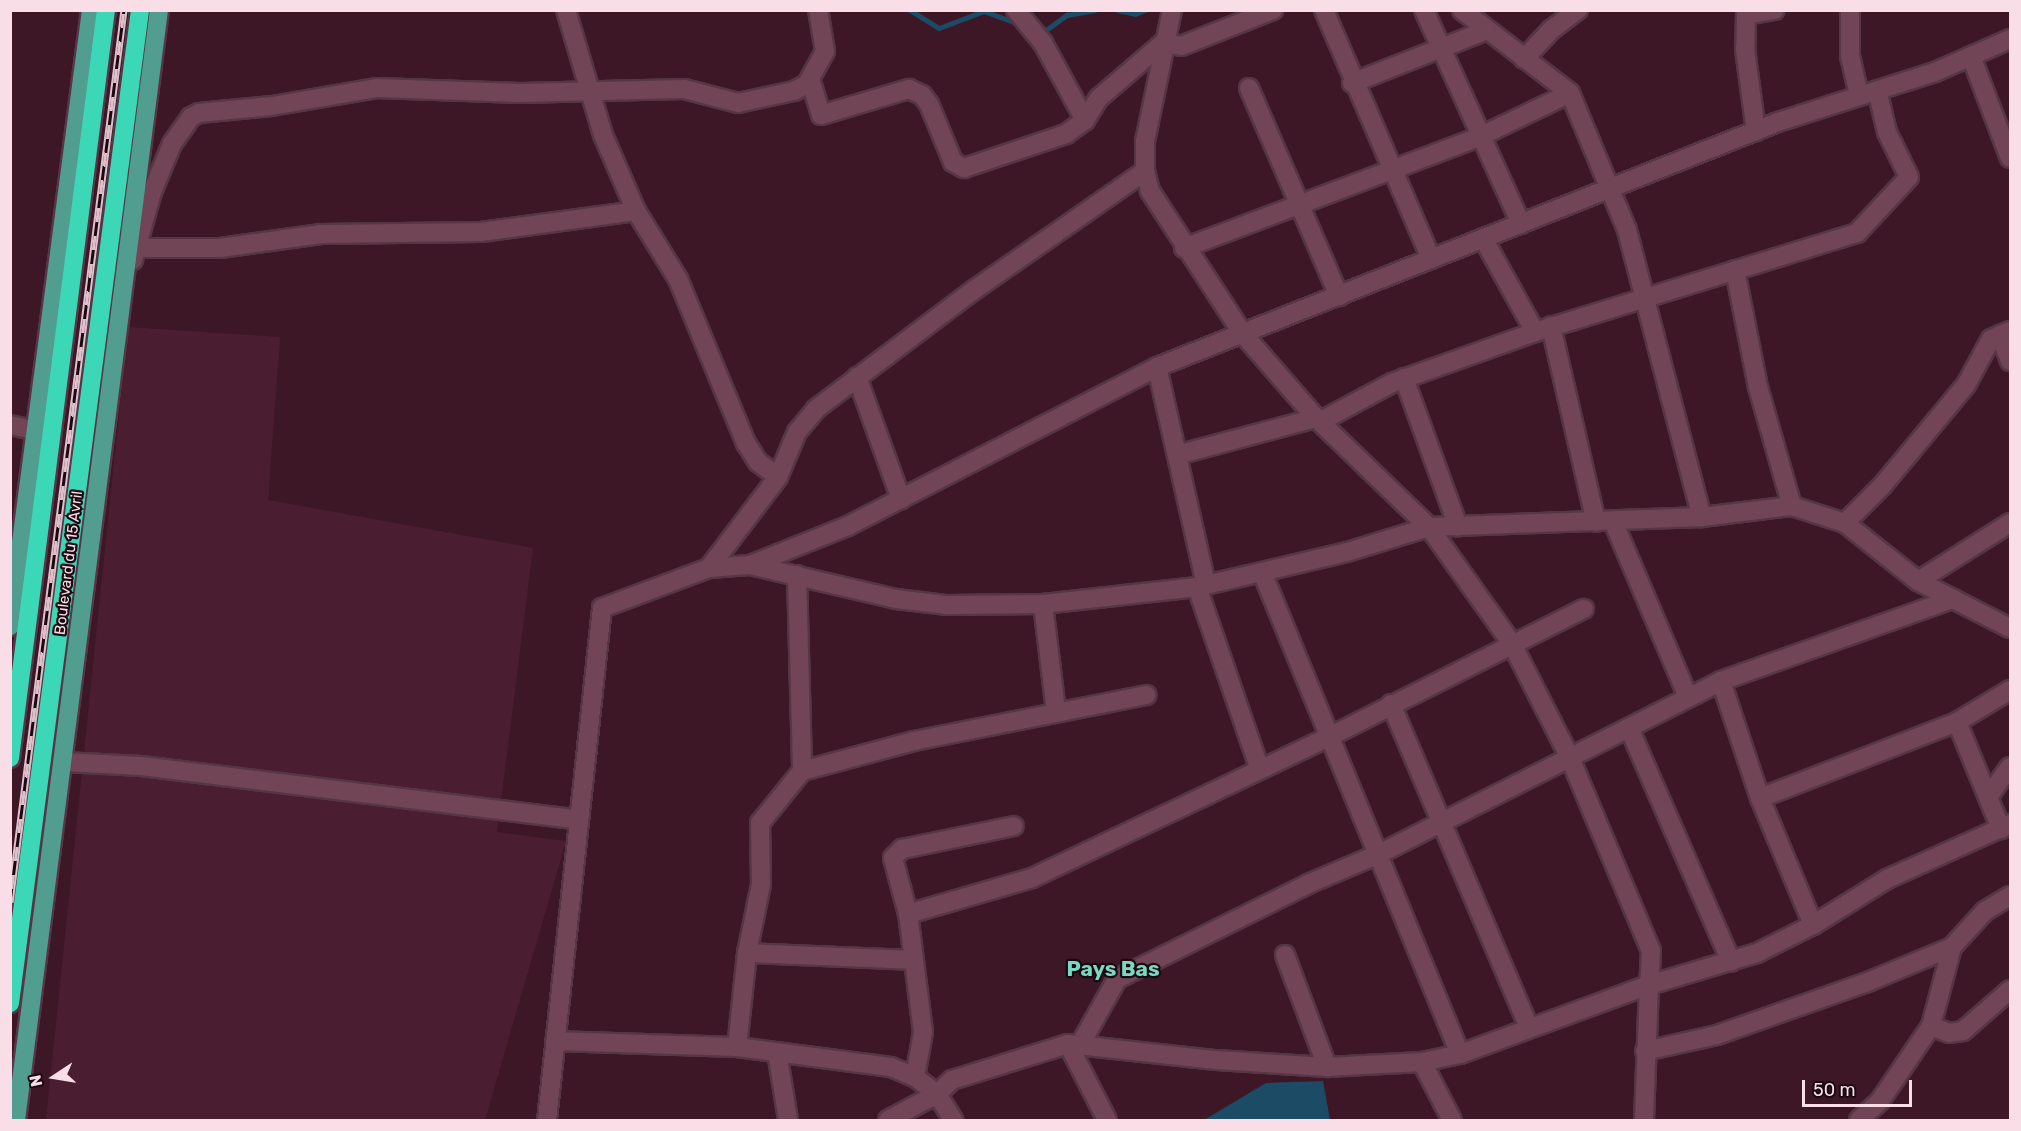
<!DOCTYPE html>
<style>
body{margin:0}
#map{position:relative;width:2021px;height:1131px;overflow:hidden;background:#3e1727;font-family:Rubik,sans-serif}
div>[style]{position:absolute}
.built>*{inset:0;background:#4b1d31}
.water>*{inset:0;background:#1b4b65}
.stream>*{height:4.5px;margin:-2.25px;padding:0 2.25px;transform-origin:2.25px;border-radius:2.25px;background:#1b4b65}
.roads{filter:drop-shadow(2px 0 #563644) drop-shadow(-2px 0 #563644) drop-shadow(0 2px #563644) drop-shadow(0 -2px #563644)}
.minor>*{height:18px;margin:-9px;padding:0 9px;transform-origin:9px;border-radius:9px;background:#714556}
.major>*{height:18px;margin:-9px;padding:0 9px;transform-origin:9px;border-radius:9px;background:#519d90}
.highway>*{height:18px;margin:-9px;padding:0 9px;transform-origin:9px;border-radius:9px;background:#3cd7b7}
.rail>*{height:7px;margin-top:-3.5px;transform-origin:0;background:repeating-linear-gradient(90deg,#1a0910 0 14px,#dec1cb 0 28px);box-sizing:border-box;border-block:2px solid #dec1cb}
span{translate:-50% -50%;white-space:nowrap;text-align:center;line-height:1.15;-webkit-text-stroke:4.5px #1a0910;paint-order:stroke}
.street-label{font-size:15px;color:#f9dee7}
.district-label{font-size:21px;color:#78dac2;font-weight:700}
.frame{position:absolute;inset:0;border:12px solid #f9dee7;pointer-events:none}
.north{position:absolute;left:24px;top:1047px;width:60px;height:60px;-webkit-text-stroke:4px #1a0910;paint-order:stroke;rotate:258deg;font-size:16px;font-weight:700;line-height:24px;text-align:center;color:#f9dee7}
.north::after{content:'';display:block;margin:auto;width:21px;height:27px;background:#f9dee7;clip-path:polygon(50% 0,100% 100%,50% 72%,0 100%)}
.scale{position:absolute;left:1802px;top:1080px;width:110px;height:27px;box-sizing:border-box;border:3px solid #f9dee7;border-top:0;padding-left:8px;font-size:18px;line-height:21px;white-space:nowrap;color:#f9dee7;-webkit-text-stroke:4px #1a0910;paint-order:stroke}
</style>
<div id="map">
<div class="built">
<div style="clip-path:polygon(128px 327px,280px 337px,268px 500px,533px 548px,497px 832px,566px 841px,485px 1120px,46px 1120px)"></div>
</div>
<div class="water">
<div style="clip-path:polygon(1323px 1081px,1330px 1120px,1204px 1120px,1266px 1083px)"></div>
</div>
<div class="stream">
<div style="left:910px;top:10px;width:34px;rotate:32deg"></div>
<div style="left:939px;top:28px;width:48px;rotate:-20.7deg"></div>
<div style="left:984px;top:11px;width:37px;rotate:20deg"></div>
<div style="left:1118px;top:10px;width:17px;rotate:13deg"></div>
<div style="left:1135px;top:14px;width:11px;rotate:-22deg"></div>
<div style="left:1039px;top:29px;width:7px;rotate:8deg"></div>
<div style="left:1046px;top:30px;width:26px;rotate:-36deg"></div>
<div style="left:1067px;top:15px;width:28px;rotate:-10deg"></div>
</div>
<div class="roads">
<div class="minor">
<div style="left:566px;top:10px;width:130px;rotate:73.5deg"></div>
<div style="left:603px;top:135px;width:83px;rotate:66.5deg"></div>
<div style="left:636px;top:211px;width:80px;rotate:58.3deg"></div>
<div style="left:678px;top:279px;width:178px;rotate:67.5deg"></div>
<div style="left:746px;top:443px;width:22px;rotate:58deg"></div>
<div style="left:758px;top:462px;width:25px;rotate:37deg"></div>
<div style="left:1016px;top:10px;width:43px;rotate:50.7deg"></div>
<div style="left:1043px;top:43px;width:88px;rotate:61.4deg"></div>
<div style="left:1172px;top:10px;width:134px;rotate:101.6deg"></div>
<div style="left:1145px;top:141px;width:30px;rotate:90deg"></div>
<div style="left:1145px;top:171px;width:21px;rotate:76deg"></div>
<div style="left:1150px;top:191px;width:171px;rotate:57deg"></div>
<div style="left:1243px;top:334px;width:111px;rotate:49deg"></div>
<div style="left:1316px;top:418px;width:157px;rotate:44deg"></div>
<div style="left:1429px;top:527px;width:143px;rotate:54.6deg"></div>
<div style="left:1512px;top:644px;width:128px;rotate:63deg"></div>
<div style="left:1570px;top:758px;width:209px;rotate:67.2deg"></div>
<div style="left:1651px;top:951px;width:34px;rotate:93deg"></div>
<div style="left:1649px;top:985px;width:113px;rotate:-16.5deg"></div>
<div style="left:1757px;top:953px;width:63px;rotate:-26.6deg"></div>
<div style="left:1324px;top:10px;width:271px;rotate:66.7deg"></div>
<div style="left:1424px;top:10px;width:235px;rotate:65.6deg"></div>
<div style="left:1462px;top:10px;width:136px;rotate:37.5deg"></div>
<div style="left:1570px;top:93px;width:148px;rotate:67.4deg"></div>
<div style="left:1627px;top:230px;width:297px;rotate:75.4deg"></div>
<div style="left:1746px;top:10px;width:39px;rotate:91deg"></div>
<div style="left:1745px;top:49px;width:83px;rotate:82.4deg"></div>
<div style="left:1850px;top:10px;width:46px;rotate:90deg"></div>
<div style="left:1850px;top:56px;width:40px;rotate:77deg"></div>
<div style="left:1746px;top:15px;width:29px;rotate:-10deg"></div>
<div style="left:1971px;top:56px;width:109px;rotate:69.1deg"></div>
<div style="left:1524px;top:59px;width:40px;rotate:-47deg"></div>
<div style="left:1551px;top:30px;width:34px;rotate:-37deg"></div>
<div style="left:808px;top:82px;width:35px;rotate:-61deg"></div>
<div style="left:825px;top:51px;width:42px;rotate:-99.7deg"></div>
<div style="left:1352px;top:83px;width:145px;rotate:-21.4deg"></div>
<div style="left:1249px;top:88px;width:227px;rotate:66.6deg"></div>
<div style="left:1483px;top:238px;width:107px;rotate:61deg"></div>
<div style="left:136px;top:248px;width:84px"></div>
<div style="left:220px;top:248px;width:102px;rotate:-7.9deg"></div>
<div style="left:321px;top:234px;width:160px;rotate:-0.7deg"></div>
<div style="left:481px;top:232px;width:156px;rotate:-7.7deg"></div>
<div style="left:1184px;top:248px;width:315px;rotate:-20.6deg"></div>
<div style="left:1479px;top:137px;width:101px;rotate:-25.8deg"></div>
<div style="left:133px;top:260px;width:71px;rotate:-74.4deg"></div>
<div style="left:152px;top:192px;width:52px;rotate:-67.4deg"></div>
<div style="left:172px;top:144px;width:33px;rotate:-55deg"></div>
<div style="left:191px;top:117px;width:9px;rotate:-27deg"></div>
<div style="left:199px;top:113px;width:73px;rotate:-5.5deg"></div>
<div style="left:272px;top:106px;width:107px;rotate:-9.7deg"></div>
<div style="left:377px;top:88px;width:143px;rotate:2deg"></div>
<div style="left:520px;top:93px;width:164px;rotate:-1.4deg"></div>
<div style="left:684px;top:89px;width:56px;rotate:14.5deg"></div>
<div style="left:738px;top:103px;width:57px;rotate:-12.1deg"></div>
<div style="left:794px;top:91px;width:19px;rotate:-28deg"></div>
<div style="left:811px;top:82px;width:34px;rotate:73deg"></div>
<div style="left:821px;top:115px;width:92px;rotate:-16.5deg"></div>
<div style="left:909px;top:89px;width:14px;rotate:25deg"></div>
<div style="left:922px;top:95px;width:11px;rotate:52deg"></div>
<div style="left:929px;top:104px;width:63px;rotate:67.5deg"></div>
<div style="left:953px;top:162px;width:13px;rotate:29deg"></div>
<div style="left:964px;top:168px;width:108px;rotate:-18.4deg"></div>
<div style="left:1066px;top:134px;width:24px;rotate:-36deg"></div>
<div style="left:1085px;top:120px;width:26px;rotate:-58deg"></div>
<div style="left:1099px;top:98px;width:84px;rotate:-40.7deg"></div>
<div style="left:1163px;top:43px;width:18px;rotate:9deg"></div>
<div style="left:1181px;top:46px;width:99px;rotate:-21.4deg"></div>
<div style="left:1735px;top:270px;width:119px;rotate:78.9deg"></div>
<div style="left:1758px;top:387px;width:124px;rotate:74.1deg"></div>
<div style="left:1551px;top:326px;width:201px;rotate:77.1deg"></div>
<div style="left:2000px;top:335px;width:28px;rotate:69deg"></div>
<div style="left:1157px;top:367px;width:223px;rotate:77.3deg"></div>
<div style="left:857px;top:377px;width:130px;rotate:70.2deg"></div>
<div style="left:1404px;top:378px;width:158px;rotate:70deg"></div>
<div style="left:1321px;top:421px;width:81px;rotate:-28.2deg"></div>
<div style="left:1392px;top:383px;width:152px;rotate:-19.6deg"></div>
<div style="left:1535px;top:332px;width:337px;rotate:-17.1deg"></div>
<div style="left:1857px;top:233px;width:76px;rotate:-47.1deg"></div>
<div style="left:1909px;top:177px;width:50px;rotate:-116.1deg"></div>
<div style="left:1887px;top:132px;width:43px;rotate:-103.4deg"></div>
<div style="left:10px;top:425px;width:25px;rotate:12deg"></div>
<div style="left:1177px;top:455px;width:144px;rotate:-14.9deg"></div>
<div style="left:1613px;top:521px;width:191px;rotate:66.9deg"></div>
<div style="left:1845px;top:523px;width:52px;rotate:-45deg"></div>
<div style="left:1882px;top:486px;width:131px;rotate:-50.3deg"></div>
<div style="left:1966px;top:385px;width:52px;rotate:-61.5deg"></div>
<div style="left:1991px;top:339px;width:21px;rotate:-23deg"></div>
<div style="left:750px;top:565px;width:150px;rotate:13.1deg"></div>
<div style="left:896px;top:599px;width:50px;rotate:6.8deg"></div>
<div style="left:946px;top:605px;width:97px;rotate:-0.6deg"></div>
<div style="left:1043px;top:604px;width:155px;rotate:-6.3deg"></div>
<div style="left:1197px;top:587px;width:154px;rotate:-13.1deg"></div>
<div style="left:1347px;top:552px;width:86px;rotate:-17deg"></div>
<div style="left:1429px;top:527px;width:273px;rotate:-2.1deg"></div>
<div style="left:1702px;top:517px;width:91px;rotate:-7deg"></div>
<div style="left:1792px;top:506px;width:56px;rotate:17.8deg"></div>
<div style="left:1845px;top:523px;width:93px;rotate:38.5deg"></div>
<div style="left:1918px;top:581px;width:103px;rotate:27.1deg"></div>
<div style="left:709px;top:568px;width:114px;rotate:-52.8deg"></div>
<div style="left:778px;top:477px;width:49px;rotate:-67.1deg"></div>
<div style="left:797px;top:432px;width:30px;rotate:-50deg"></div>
<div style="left:816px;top:409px;width:198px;rotate:-37deg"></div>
<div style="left:974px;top:290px;width:208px;rotate:-34.8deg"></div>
<div style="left:1262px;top:572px;width:521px;rotate:67.67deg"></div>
<div style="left:797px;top:575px;width:196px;rotate:88.5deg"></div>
<div style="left:1918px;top:581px;width:109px;rotate:-32.2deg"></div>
<div style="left:1197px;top:587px;width:190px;rotate:71deg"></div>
<div style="left:1043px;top:604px;width:109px;rotate:83.1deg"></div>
<div style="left:1721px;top:681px;width:123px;rotate:71.6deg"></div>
<div style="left:1760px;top:798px;width:138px;rotate:67.3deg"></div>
<div style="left:1813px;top:925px;width:87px;rotate:-31.9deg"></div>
<div style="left:1887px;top:879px;width:135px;rotate:-24.1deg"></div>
<div style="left:1391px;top:704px;width:352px;rotate:66.9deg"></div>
<div style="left:1957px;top:722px;width:116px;rotate:67.6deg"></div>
<div style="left:1629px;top:728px;width:255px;rotate:66.4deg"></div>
<div style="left:64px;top:762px;width:77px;rotate:3deg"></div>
<div style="left:141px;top:766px;width:440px;rotate:7deg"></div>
<div style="left:1988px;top:797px;width:37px;rotate:-54deg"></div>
<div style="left:1760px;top:798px;width:211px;rotate:-21.1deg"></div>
<div style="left:1957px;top:722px;width:62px;rotate:-31.1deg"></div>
<div style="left:908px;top:914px;width:129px;rotate:-16.2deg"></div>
<div style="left:1032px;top:878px;width:331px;rotate:-25.4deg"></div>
<div style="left:1331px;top:736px;width:283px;rotate:-26.7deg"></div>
<div style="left:747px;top:953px;width:167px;rotate:2.4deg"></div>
<div style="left:1285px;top:955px;width:120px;rotate:69.4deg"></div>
<div style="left:1931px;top:1026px;width:19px;rotate:21deg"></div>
<div style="left:1949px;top:1033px;width:14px;rotate:-8deg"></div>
<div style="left:1963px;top:1031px;width:62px;rotate:-41.1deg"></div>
<div style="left:555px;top:1041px;width:182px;rotate:1.9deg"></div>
<div style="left:737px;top:1047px;width:155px;rotate:7.4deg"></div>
<div style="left:891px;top:1067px;width:26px;rotate:23deg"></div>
<div style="left:915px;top:1077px;width:28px;rotate:38deg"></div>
<div style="left:937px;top:1094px;width:31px;rotate:58deg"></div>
<div style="left:1068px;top:1044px;width:85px;rotate:62.8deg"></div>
<div style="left:1080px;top:1045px;width:76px;rotate:-60.7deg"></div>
<div style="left:1117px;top:979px;width:213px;rotate:-26.4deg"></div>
<div style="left:1308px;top:884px;width:79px;rotate:-23deg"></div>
<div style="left:1381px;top:853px;width:381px;rotate:-26.8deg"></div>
<div style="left:1721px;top:681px;width:246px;rotate:-19.5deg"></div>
<div style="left:737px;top:1047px;width:95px;rotate:-83.9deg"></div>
<div style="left:747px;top:953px;width:70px;rotate:-78.5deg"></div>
<div style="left:761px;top:884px;width:61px;rotate:-90.9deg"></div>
<div style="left:760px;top:823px;width:67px;rotate:-51.1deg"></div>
<div style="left:802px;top:771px;width:116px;rotate:-15deg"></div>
<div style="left:914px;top:741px;width:237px;rotate:-11.2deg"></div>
<div style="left:1645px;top:1051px;width:74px;rotate:-12.5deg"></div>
<div style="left:1717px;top:1035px;width:162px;rotate:-19.4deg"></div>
<div style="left:1870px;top:981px;width:89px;rotate:-22.5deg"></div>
<div style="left:1952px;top:947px;width:49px;rotate:-47.5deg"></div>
<div style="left:1985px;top:911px;width:29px;rotate:-31deg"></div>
<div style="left:777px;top:1052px;width:69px;rotate:80.8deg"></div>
<div style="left:1422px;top:1062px;width:65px;rotate:62.7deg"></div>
<div style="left:915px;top:1077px;width:46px;rotate:-79.9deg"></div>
<div style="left:923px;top:1032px;width:119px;rotate:-97.2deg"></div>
<div style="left:908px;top:914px;width:58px;rotate:-105deg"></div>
<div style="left:893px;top:858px;width:13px;rotate:-45deg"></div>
<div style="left:902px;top:849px;width:114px;rotate:-11.6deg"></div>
<div style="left:547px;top:1120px;width:515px;rotate:-83.87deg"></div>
<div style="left:602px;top:608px;width:114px;rotate:-20.5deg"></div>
<div style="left:709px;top:568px;width:41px;rotate:-4.2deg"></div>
<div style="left:750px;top:565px;width:105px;rotate:-21.7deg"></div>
<div style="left:848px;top:526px;width:348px;rotate:-27.2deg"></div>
<div style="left:1157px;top:367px;width:668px;rotate:-21.53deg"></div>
<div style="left:1778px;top:122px;width:165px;rotate:-17.7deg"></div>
<div style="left:1935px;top:72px;width:82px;rotate:-23.7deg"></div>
<div style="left:888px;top:1120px;width:55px;rotate:-28deg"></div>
<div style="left:937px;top:1094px;width:21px;rotate:-43deg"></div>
<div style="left:952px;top:1080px;width:121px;rotate:-17.2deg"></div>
<div style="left:1068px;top:1044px;width:149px;rotate:6.2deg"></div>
<div style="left:1216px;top:1060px;width:111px;rotate:3.6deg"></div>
<div style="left:1327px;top:1067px;width:95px;rotate:-3deg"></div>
<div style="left:1422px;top:1062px;width:39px;rotate:-12deg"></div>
<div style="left:1460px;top:1054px;width:201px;rotate:-20.1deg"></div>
<div style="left:1649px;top:985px;width:135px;rotate:92.1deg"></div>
<div style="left:1859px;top:1120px;width:28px;rotate:-42deg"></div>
<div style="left:1880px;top:1101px;width:91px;rotate:-55.8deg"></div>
<div style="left:1931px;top:1026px;width:82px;rotate:-75.1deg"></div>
</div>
<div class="major">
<div style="left:10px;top:626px;width:621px;rotate:-82.51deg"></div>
<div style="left:16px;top:1120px;width:1119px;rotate:-82.66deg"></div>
</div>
<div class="highway">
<div style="left:10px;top:758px;width:754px;rotate:-82.69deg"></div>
<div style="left:10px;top:1003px;width:1001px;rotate:-82.54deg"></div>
</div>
</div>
<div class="rail">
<div style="left:10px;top:902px;width:899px;rotate:-82.72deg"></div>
</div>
<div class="street-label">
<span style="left:69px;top:563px;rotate:-83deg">Boulevard du 15 Avril</span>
</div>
<div class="district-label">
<span style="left:1113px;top:969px">Pays Bas</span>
</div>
<div class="frame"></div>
<div class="north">N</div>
<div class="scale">50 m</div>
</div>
